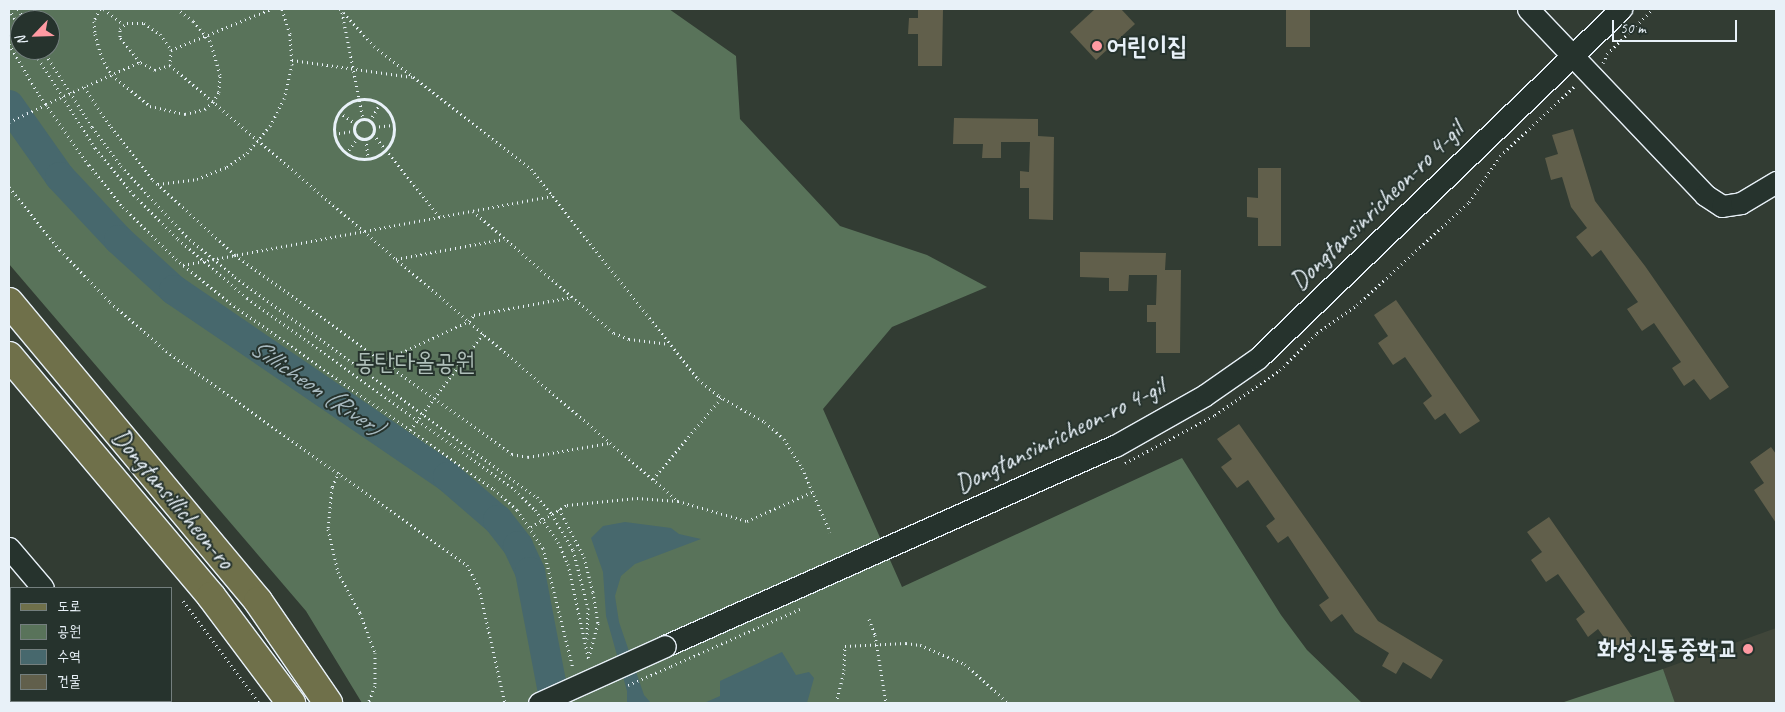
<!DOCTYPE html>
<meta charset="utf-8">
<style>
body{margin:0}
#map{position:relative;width:1785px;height:712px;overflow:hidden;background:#323c33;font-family:Caveat,"Poor Story",sans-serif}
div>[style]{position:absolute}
.built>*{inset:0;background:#40463a}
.green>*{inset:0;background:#59735a}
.water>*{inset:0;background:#47686d}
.river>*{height:30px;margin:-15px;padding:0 15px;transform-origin:15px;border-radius:15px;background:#47686d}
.building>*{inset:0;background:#615f4b}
.path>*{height:3px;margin-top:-1.5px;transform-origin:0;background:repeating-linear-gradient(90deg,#e8f1f8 0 1px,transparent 0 5px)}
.path>.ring{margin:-1.5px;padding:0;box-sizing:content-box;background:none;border:3px solid #e8f1f8;border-radius:50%}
.roads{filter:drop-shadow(1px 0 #e8f1f8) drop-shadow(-1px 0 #e8f1f8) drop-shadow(0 1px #e8f1f8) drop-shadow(0 -1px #e8f1f8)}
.minor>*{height:21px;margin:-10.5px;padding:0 10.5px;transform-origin:10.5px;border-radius:10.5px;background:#26332d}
.major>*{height:28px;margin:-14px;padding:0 14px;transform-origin:14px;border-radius:14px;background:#6f704a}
.path-bridge>*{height:3px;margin-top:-1.5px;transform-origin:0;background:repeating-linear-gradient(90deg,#e8f1f8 0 1px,transparent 0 5px)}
.bridges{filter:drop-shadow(1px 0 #e8f1f8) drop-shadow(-1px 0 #e8f1f8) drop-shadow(0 1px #e8f1f8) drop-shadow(0 -1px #e8f1f8)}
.minor-bridge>*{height:21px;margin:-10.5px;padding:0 10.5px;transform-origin:10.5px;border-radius:10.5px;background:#26332d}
.dots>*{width:14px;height:14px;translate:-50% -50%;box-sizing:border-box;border:2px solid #26332d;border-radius:50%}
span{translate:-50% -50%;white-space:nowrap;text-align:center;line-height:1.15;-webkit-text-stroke:4px #26332d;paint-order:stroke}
.poi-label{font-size:25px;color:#e8f1f8;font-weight:700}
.left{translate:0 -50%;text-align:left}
.right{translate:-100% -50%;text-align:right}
.street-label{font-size:25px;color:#e8f1f8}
.park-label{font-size:25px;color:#afbfb9}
.water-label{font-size:26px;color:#a8bac0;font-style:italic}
.frame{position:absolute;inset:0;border:10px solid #e8f1f8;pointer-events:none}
.legend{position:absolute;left:10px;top:587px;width:162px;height:115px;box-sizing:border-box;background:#26332d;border:1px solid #747f7e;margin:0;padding:6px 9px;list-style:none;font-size:15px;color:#e8f1f8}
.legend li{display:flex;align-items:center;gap:10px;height:25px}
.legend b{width:25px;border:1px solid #747f7e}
.north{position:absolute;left:10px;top:10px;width:50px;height:50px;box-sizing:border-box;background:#26332d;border:1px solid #747f7e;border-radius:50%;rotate:246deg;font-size:14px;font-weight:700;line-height:20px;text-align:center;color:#e8f1f8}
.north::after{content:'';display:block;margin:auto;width:18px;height:22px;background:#ff9aa2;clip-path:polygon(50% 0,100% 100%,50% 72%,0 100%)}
.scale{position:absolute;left:1612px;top:20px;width:125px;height:22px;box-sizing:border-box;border:2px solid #e8f1f8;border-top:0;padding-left:6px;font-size:15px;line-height:18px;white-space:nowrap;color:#e8f1f8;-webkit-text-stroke:4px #26332d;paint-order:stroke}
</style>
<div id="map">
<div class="built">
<div style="clip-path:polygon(1776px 628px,1776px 703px,1675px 703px,1663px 669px)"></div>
</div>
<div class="green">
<div style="clip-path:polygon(evenodd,9px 9px,669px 9px,736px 56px,740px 119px,840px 226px,927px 255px,987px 287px,892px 327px,823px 409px,902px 587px,1182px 458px,1281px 615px,1307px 650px,1362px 703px,362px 703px,306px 611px,9px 264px,9px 9px,20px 20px,50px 20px,50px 50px,20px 50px,20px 20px)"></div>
<div style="clip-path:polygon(1663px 669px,1675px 703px,1561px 703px)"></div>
</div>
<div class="water">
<div style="clip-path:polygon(625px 522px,671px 528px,679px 534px,701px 539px,635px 564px,621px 576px,615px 596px,619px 622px,644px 695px,651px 703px,627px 703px,627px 691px,606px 616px,603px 572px,591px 538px,603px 526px)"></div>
<div style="clip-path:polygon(782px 652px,796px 675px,809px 672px,814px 678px,807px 703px,704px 703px,720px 696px,720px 681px)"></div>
</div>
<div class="river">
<div style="left:9px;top:105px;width:88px;rotate:54.7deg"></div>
<div style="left:60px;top:177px;width:86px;rotate:46.9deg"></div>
<div style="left:119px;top:240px;width:74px;rotate:42.3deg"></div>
<div style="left:174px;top:290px;width:332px;rotate:34.3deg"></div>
<div style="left:448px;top:477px;width:66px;rotate:40.7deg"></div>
<div style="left:498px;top:520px;width:33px;rotate:52deg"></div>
<div style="left:518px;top:546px;width:29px;rotate:65deg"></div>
<div style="left:530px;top:572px;width:133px;rotate:79.2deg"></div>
</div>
<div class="building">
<div style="clip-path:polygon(918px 9px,943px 9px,942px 66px,918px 66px,918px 34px,908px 34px,909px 18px,918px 18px)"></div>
<div style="clip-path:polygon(1095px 9px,1121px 9px,1135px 24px,1096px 60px,1070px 32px)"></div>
<div style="clip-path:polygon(1286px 9px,1310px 9px,1310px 47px,1286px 47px)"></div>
<div style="clip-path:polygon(954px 118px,1038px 119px,1038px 136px,1054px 137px,1053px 220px,1029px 219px,1029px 188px,1020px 188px,1020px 171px,1029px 172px,1030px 142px,1001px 142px,1001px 158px,982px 158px,983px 144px,953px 144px)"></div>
<div style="clip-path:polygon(1573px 129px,1595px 201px,1645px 266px,1729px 387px,1710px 400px,1694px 379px,1684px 386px,1672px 368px,1681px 362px,1654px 323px,1642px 331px,1627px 309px,1638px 302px,1601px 250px,1592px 257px,1576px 237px,1587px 228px,1571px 207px,1562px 177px,1551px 180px,1545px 158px,1558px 154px,1552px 135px)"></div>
<div style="clip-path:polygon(1258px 168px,1281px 168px,1281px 246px,1258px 246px,1258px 218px,1247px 217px,1247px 197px,1258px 198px)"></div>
<div style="clip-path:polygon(1080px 252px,1166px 253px,1165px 270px,1181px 270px,1180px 353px,1156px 353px,1156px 322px,1147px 322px,1147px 305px,1156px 305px,1157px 275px,1129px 275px,1128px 291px,1109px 291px,1109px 278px,1080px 277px)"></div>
<div style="clip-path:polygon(1396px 300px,1480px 421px,1460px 434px,1445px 413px,1435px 420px,1423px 403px,1432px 396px,1405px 357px,1393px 365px,1378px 343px,1388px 336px,1374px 315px)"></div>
<div style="clip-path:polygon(1239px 424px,1378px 621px,1443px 660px,1431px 679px,1403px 662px,1396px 674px,1382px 666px,1389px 653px,1355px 632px,1342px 614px,1331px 622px,1319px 605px,1329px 598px,1288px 536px,1278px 543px,1266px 526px,1275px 519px,1248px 480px,1237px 488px,1221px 467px,1232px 459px,1217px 439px)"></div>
<div style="clip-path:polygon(1771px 447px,1776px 454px,1776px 523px,1754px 490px,1764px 483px,1750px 462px)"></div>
<div style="clip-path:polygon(1549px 517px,1633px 638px,1614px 651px,1598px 629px,1588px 637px,1576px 619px,1585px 612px,1558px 574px,1546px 582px,1531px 560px,1542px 552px,1527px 532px)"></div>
</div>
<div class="path">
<div style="left:9px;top:9px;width:22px;rotate:60deg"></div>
<div style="left:18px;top:9px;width:13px;rotate:58deg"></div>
<div style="left:100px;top:9px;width:13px;rotate:117deg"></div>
<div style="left:94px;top:21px;width:13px;rotate:86deg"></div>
<div style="left:95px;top:34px;width:25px;rotate:74deg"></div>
<div style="left:102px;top:58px;width:20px;rotate:60deg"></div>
<div style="left:112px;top:75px;width:49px;rotate:39.2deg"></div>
<div style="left:150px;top:106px;width:36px;rotate:13deg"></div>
<div style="left:185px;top:114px;width:21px;rotate:-14deg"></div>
<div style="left:205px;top:109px;width:11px;rotate:-41deg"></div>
<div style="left:213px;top:102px;width:12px;rotate:-59deg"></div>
<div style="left:219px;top:92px;width:17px;rotate:-87deg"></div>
<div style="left:220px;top:75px;width:35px;rotate:-106deg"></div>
<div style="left:210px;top:41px;width:26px;rotate:-130deg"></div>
<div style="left:193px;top:21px;width:20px;rotate:-143deg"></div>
<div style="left:104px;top:9px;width:24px;rotate:38deg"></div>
<div style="left:340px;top:9px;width:50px;rotate:47.4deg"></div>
<div style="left:374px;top:46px;width:199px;rotate:38.1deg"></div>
<div style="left:531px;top:169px;width:268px;rotate:51.5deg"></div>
<div style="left:698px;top:379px;width:27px;rotate:39deg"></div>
<div style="left:719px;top:396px;width:53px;rotate:29.5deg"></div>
<div style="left:765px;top:422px;width:25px;rotate:42deg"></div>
<div style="left:784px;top:439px;width:34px;rotate:58deg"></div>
<div style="left:802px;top:468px;width:70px;rotate:66.4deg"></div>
<div style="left:342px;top:12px;width:109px;rotate:78.9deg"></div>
<div style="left:32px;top:20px;width:11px;rotate:-75deg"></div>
<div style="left:127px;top:23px;width:17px"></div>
<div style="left:144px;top:23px;width:19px;rotate:35deg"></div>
<div style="left:160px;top:34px;width:19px;rotate:55deg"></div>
<div style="left:171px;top:50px;width:15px;rotate:94deg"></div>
<div style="left:170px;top:65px;width:16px;rotate:162deg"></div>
<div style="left:155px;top:70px;width:17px;rotate:-152deg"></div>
<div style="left:140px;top:62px;width:32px;rotate:-129deg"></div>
<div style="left:120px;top:37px;width:8px;rotate:-90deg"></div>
<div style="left:120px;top:29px;width:9px;rotate:-41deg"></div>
<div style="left:9px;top:44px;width:59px;rotate:59.5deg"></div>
<div style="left:39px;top:95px;width:86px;rotate:54.5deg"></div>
<div style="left:89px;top:165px;width:54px;rotate:51deg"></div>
<div style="left:123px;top:207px;width:74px;rotate:44.5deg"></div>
<div style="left:176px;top:259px;width:70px;rotate:39.2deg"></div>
<div style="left:230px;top:303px;width:323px;rotate:35.2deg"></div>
<div style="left:494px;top:489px;width:31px;rotate:42deg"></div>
<div style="left:517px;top:510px;width:46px;rotate:55.6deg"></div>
<div style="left:543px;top:548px;width:124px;rotate:76deg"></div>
<div style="left:33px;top:50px;width:116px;rotate:57.7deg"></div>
<div style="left:95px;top:148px;width:61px;rotate:50.3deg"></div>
<div style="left:134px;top:195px;width:62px;rotate:45deg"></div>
<div style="left:178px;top:239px;width:91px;rotate:40.5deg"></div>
<div style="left:247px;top:298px;width:330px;rotate:35.6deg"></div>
<div style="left:515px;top:490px;width:28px;rotate:45deg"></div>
<div style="left:535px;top:510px;width:39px;rotate:54deg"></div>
<div style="left:558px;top:542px;width:24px;rotate:66deg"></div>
<div style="left:568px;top:564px;width:99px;rotate:77.8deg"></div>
<div style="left:43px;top:50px;width:91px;rotate:57.5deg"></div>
<div style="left:92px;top:127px;width:49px;rotate:53.4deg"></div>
<div style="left:121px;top:166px;width:96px;rotate:47.1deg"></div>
<div style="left:186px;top:236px;width:64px;rotate:39.9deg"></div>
<div style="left:235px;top:277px;width:374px;rotate:36.1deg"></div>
<div style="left:537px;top:497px;width:23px;rotate:49deg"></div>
<div style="left:552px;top:514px;width:42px;rotate:59.7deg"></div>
<div style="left:573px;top:550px;width:60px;rotate:75.5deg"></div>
<div style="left:588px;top:608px;width:31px;rotate:92deg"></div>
<div style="left:171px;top:50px;width:108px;rotate:-22.3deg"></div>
<div style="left:292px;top:60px;width:121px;rotate:8.1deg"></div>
<div style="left:1603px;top:63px;width:10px;rotate:-66deg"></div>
<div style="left:1607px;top:54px;width:64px;rotate:-44.4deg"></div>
<div style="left:170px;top:65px;width:669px;rotate:40.64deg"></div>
<div style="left:84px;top:87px;width:48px;rotate:56deg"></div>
<div style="left:111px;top:127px;width:68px;rotate:51.6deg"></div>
<div style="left:153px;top:180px;width:111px;rotate:42.4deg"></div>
<div style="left:235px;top:255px;width:341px;rotate:35.7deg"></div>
<div style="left:512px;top:454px;width:16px;rotate:11deg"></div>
<div style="left:528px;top:457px;width:82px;rotate:-9.8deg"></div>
<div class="ring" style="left:334px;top:99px;width:57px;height:57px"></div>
<div style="left:46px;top:104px;width:103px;rotate:-24.1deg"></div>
<div style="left:339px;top:112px;width:21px;rotate:35deg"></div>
<div class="ring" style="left:354px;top:119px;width:17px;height:17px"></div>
<div style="left:370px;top:121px;width:20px;rotate:-60deg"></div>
<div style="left:374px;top:127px;width:19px;rotate:-6deg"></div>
<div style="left:334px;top:134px;width:20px;rotate:-9deg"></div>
<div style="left:373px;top:134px;width:107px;rotate:51.1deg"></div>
<div style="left:366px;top:139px;width:20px;rotate:84deg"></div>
<div style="left:346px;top:154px;width:21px;rotate:-55deg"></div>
<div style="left:158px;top:184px;width:39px;rotate:-7deg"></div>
<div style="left:197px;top:179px;width:32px;rotate:-22deg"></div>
<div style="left:227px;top:167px;width:24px;rotate:-35deg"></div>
<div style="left:247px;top:153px;width:35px;rotate:-50deg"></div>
<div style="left:270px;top:126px;width:30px;rotate:-63deg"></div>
<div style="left:284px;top:99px;width:35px;rotate:-77deg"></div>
<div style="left:292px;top:65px;width:31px;rotate:-94deg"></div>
<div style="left:290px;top:34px;width:26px;rotate:-108deg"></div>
<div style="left:9px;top:187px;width:81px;rotate:51deg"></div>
<div style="left:60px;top:250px;width:72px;rotate:46.1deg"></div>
<div style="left:110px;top:302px;width:74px;rotate:41.2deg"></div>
<div style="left:166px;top:351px;width:369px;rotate:35.4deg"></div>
<div style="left:467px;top:565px;width:26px;rotate:62deg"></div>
<div style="left:479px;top:588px;width:118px;rotate:77.3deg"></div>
<div style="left:473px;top:211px;width:186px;rotate:40.9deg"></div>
<div style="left:614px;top:333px;width:16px;rotate:22deg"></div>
<div style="left:629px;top:339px;width:39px;rotate:7deg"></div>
<div style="left:396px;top:259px;width:110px;rotate:-10.5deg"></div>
<div style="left:183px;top:265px;width:376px;rotate:-10.6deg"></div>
<div style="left:383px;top:361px;width:95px;rotate:-24.9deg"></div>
<div style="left:469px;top:321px;width:8px;rotate:-50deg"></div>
<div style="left:474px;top:315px;width:100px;rotate:-10.4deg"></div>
<div style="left:410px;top:430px;width:121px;rotate:-52.8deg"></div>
<div style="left:1125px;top:463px;width:102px;rotate:-28.1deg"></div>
<div style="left:1215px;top:415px;width:79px;rotate:-34.7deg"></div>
<div style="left:1280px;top:370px;width:52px;rotate:-45deg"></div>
<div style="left:1317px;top:333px;width:49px;rotate:-35deg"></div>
<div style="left:1357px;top:305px;width:152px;rotate:-42.6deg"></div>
<div style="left:1469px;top:202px;width:55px;rotate:-56deg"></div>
<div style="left:1500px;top:156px;width:104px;rotate:-43.1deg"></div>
<div style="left:339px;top:472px;width:17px;rotate:115deg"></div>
<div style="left:332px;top:487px;width:42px;rotate:95.4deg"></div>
<div style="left:328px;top:529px;width:44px;rotate:76.9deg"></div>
<div style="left:338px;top:572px;width:47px;rotate:61.8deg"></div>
<div style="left:360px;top:613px;width:43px;rotate:69.4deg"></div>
<div style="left:375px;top:653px;width:33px;rotate:90deg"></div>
<div style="left:375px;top:686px;width:18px;rotate:112deg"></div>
<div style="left:653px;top:479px;width:107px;rotate:-49.9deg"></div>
<div style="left:559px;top:509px;width:54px;rotate:62.5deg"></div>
<div style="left:584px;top:557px;width:36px;rotate:76deg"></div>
<div style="left:593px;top:592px;width:31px;rotate:81deg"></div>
<div style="left:598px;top:623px;width:35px;rotate:105deg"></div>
<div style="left:531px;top:527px;width:42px;rotate:-31.4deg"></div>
<div style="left:567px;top:505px;width:70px;rotate:-5.7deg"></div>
<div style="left:637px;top:498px;width:41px;rotate:4.2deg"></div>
<div style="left:678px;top:501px;width:72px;rotate:16.2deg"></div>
<div style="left:747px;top:521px;width:71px;rotate:-24deg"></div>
<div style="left:183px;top:601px;width:127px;rotate:53.3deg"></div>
<div style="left:869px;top:619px;width:17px;rotate:69deg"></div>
<div style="left:875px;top:635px;width:69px;rotate:80.8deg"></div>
<div style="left:671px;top:666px;width:141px;rotate:-23.8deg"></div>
<div style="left:836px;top:703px;width:34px;rotate:-76deg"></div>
<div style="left:844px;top:670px;width:24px;rotate:-88deg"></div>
<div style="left:845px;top:646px;width:61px;rotate:-2.8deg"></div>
<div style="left:906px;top:643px;width:14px;rotate:8deg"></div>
<div style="left:920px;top:645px;width:49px;rotate:22.9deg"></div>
<div style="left:965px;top:664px;width:58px;rotate:42.2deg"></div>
</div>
<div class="roads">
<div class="minor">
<div style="left:1528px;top:9px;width:257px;rotate:46.4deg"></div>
<div style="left:1705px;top:195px;width:20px;rotate:33deg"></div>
<div style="left:1722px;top:206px;width:19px;rotate:-9deg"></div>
<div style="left:1741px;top:203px;width:41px;rotate:-31deg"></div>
<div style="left:9px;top:548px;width:52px;rotate:49.6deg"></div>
<div style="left:665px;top:646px;width:492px;rotate:-24deg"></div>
<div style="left:1115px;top:446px;width:103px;rotate:-29.5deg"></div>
<div style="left:1205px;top:395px;width:65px;rotate:-34.9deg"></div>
<div style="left:1258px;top:358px;width:504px;rotate:-43.87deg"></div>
<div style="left:113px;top:703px;width:4px;rotate:-34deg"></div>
</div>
<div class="major">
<div style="left:9px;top:302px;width:389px;rotate:50.2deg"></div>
<div style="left:258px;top:601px;width:124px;rotate:55.5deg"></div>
<div style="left:9px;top:356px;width:314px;rotate:49.9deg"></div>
<div style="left:211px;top:596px;width:134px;rotate:53.2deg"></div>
</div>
</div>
<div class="path-bridge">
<div style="left:9px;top:122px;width:42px;rotate:-25.3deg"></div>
<div style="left:628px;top:685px;width:47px;rotate:-23.8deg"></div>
</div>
<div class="bridges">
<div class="minor-bridge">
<div style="left:539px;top:703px;width:138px;rotate:-24.3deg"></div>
</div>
</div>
<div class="dots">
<div style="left:1097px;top:46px;background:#ff9aa2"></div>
<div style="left:1748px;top:649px;background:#ff9aa2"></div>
</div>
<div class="poi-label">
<span class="left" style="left:1107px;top:46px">어린이집</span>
<span class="right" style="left:1738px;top:649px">화성신동중학교</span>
</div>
<div class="street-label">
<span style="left:1377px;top:206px;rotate:-44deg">Dongtansinricheon-ro 4-gil</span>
<span style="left:1060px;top:436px;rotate:-26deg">Dongtansinricheon-ro 4-gil</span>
<span style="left:173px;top:499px;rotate:50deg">Dongtansillicheon-ro</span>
</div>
<div class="park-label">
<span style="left:415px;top:362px">동탄다올공원</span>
</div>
<div class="water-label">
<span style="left:316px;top:387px;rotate:34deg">Sillicheon (River)</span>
</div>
<div class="frame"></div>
<ul class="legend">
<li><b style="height:6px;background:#6f704a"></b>도로</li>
<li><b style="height:14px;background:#59735a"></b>공원</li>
<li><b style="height:14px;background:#47686d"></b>수역</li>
<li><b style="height:14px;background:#615f4b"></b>건물</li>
</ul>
<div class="north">N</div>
<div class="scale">50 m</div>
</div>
